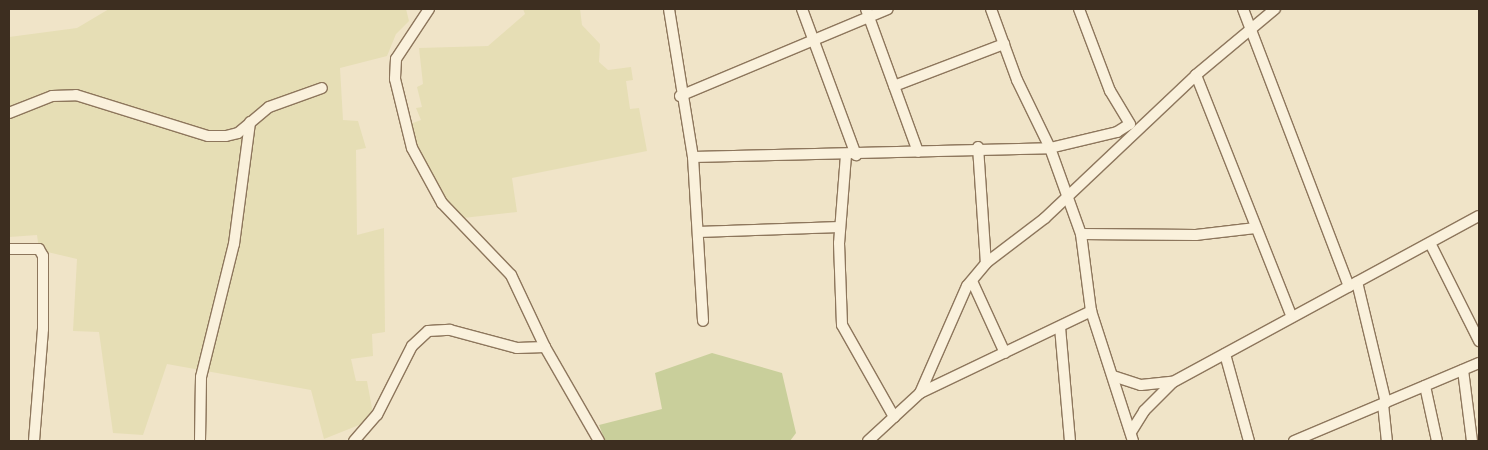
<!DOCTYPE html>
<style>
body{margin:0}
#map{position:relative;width:1488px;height:450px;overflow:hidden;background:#f0e4c8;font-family:"Crimson Pro",serif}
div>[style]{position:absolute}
.farmland>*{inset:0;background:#e6deb5}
.green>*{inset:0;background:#c9cf9b}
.roads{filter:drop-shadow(1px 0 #8d765c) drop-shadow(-1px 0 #8d765c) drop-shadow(0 1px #8d765c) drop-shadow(0 -1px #8d765c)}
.street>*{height:10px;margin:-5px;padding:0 5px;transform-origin:5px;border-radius:5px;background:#faf1dc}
span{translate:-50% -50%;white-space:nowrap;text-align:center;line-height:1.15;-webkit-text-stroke:5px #f7eed8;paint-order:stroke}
.frame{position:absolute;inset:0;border:10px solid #3d2e20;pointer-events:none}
</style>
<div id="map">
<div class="farmland">
<div style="clip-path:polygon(109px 9px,406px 9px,409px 21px,396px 34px,387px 56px,340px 68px,343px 120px,358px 121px,366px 148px,356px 150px,357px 235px,384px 228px,385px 332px,372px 334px,373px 356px,351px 359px,356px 381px,367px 381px,374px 419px,324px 439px,311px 390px,167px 364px,143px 435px,113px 433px,99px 332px,73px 331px,77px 259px,39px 250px,37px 235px,9px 237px,9px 37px,77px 28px)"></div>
<div style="clip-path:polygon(523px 9px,580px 9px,582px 25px,600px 44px,599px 62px,608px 70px,631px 67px,633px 80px,626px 81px,630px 109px,639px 108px,647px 151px,512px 178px,517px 212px,463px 218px,438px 190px,414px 144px,410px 124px,421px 120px,416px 108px,422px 107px,417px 87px,423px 84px,419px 48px,488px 46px,525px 14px)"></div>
</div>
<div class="green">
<div style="clip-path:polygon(712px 353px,782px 373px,796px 433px,790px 441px,605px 441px,599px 425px,662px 409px,655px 373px)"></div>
</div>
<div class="roads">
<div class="street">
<div style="left:429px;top:9px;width:60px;rotate:123.4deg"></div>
<div style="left:396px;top:59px;width:20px;rotate:93deg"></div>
<div style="left:395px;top:79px;width:71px;rotate:76.2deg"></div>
<div style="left:412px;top:148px;width:63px;rotate:61.4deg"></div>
<div style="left:442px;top:203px;width:100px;rotate:46.2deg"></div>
<div style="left:511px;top:275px;width:80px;rotate:64.7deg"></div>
<div style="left:545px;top:347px;width:108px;rotate:60.1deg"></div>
<div style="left:669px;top:9px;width:150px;rotate:80.8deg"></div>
<div style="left:693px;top:157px;width:164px;rotate:86.5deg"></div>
<div style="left:802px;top:9px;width:156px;rotate:69.7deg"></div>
<div style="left:866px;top:9px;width:152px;rotate:70deg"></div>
<div style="left:991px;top:9px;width:76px;rotate:69.9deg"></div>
<div style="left:1017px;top:80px;width:76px;rotate:64.1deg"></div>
<div style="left:1050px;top:148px;width:91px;rotate:70.2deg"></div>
<div style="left:1081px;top:234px;width:78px;rotate:82.6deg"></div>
<div style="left:1091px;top:311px;width:137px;rotate:72.1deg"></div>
<div style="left:1243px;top:9px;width:297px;rotate:69.1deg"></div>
<div style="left:1196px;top:75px;width:260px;rotate:68.4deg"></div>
<div style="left:894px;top:86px;width:118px;rotate:-20.9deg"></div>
<div style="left:680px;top:96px;width:225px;rotate:-22.7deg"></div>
<div style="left:9px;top:113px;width:46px;rotate:-21.6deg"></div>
<div style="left:52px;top:96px;width:24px;rotate:-2deg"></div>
<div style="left:76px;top:95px;width:138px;rotate:17.3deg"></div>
<div style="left:208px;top:136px;width:18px"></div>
<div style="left:226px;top:136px;width:12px;rotate:-14deg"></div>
<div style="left:238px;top:133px;width:40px;rotate:-40deg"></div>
<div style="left:269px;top:107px;width:56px;rotate:-19.7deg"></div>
<div style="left:978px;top:147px;width:116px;rotate:86.1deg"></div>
<div style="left:846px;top:155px;width:88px;rotate:94.5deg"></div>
<div style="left:839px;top:243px;width:82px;rotate:87.9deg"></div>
<div style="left:842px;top:325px;width:106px;rotate:60.5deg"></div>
<div style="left:693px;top:157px;width:357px;rotate:-1.4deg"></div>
<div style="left:1050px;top:148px;width:69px;rotate:-13.4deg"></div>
<div style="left:1117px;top:132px;width:15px;rotate:-32deg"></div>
<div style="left:1130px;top:124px;width:39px;rotate:-121deg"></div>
<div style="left:1110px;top:91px;width:88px;rotate:-110.7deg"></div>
<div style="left:698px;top:232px;width:142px;rotate:-2deg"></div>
<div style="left:1081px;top:234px;width:115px;rotate:0.5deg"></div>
<div style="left:1196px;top:235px;width:60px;rotate:-6.7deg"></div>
<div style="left:1430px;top:243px;width:110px;rotate:63.4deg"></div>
<div style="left:9px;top:249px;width:30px"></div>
<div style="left:39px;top:249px;width:8px;rotate:60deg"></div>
<div style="left:43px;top:256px;width:73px;rotate:90deg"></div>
<div style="left:43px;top:329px;width:112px;rotate:94.6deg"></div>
<div style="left:972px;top:281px;width:79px;rotate:65.4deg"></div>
<div style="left:1357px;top:282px;width:124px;rotate:76.5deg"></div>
<div style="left:1060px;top:327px;width:114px;rotate:85deg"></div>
<div style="left:1225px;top:354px;width:90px;rotate:74.6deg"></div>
<div style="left:1463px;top:370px;width:72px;rotate:82.8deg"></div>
<div style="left:1113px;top:376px;width:29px;rotate:18deg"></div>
<div style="left:1141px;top:385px;width:31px;rotate:-6deg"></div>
<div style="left:1425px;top:386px;width:56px;rotate:77.7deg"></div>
<div style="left:920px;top:393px;width:190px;rotate:-25.6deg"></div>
<div style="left:1383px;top:404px;width:37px;rotate:84deg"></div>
<div style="left:1131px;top:432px;width:25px;rotate:-58deg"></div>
<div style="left:1144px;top:411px;width:41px;rotate:-45deg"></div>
<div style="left:1173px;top:382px;width:348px;rotate:-28.5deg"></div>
<div style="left:200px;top:441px;width:64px;rotate:-89.1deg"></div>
<div style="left:201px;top:377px;width:137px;rotate:-76.1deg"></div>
<div style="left:234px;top:244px;width:123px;rotate:-82.5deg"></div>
<div style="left:354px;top:441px;width:35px;rotate:-49deg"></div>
<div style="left:377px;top:415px;width:77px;rotate:-63.1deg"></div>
<div style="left:412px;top:346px;width:22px;rotate:-43deg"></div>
<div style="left:428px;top:331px;width:22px;rotate:-3deg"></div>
<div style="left:450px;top:330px;width:69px;rotate:15deg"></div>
<div style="left:517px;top:348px;width:28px;rotate:-2deg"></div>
<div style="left:868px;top:441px;width:71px;rotate:-42.7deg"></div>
<div style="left:920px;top:393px;width:117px;rotate:-66.3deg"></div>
<div style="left:967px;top:286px;width:30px;rotate:-50deg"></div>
<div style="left:986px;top:263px;width:74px;rotate:-37.3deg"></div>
<div style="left:1045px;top:218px;width:208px;rotate:-43.4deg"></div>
<div style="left:1196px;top:75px;width:103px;rotate:-39.9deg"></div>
<div style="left:1294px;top:441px;width:201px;rotate:-22.9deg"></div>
</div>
</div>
<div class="frame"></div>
</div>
